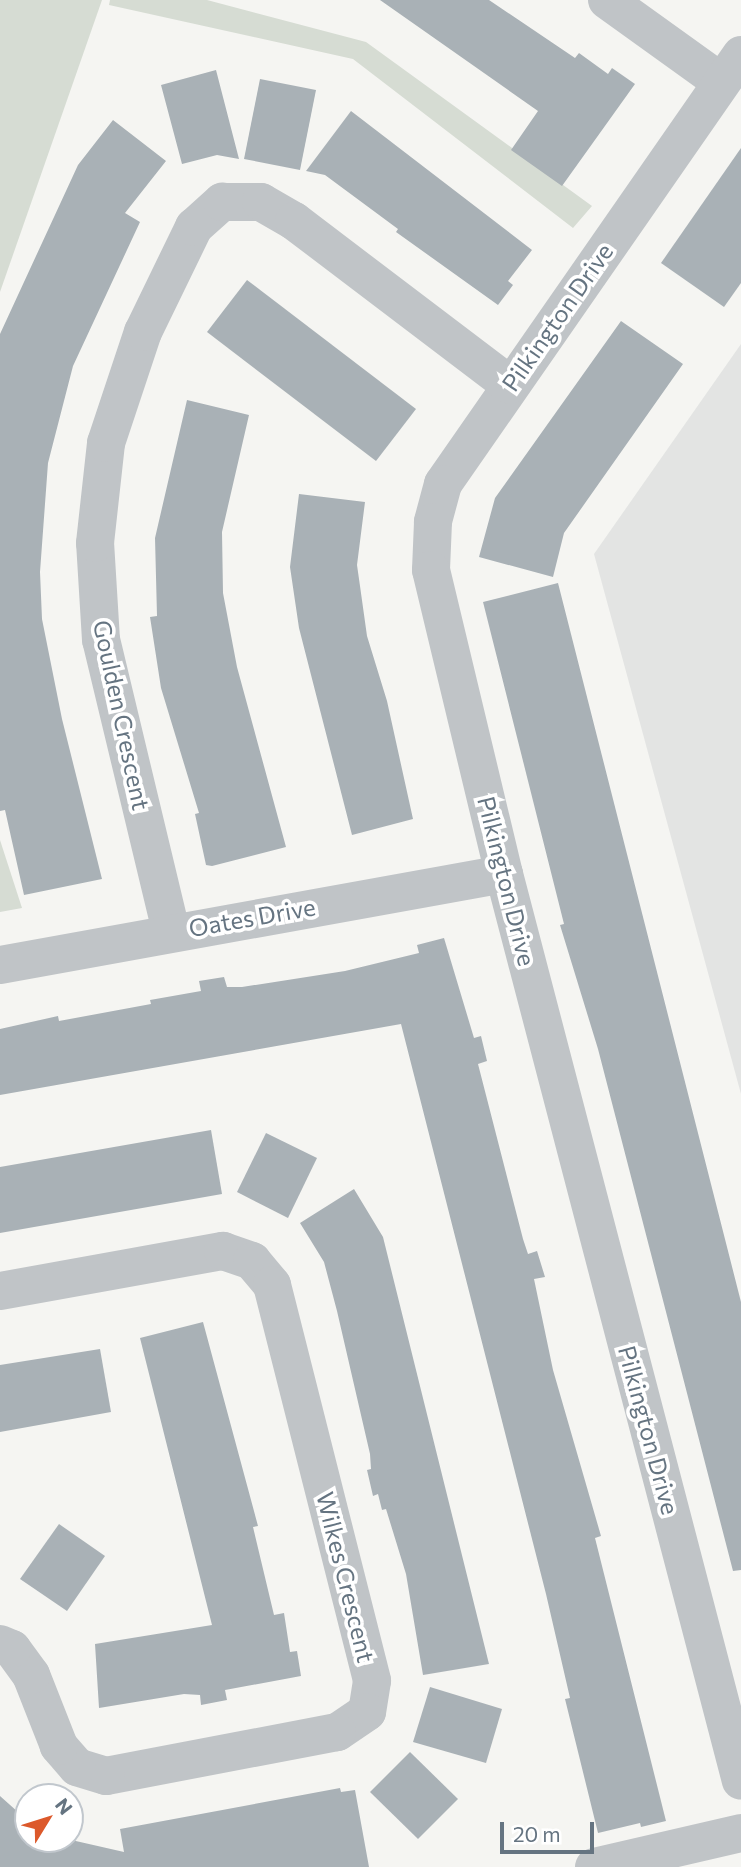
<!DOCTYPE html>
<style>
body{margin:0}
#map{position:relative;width:741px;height:1867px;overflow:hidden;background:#f5f5f2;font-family:Commissioner,sans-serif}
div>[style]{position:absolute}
.built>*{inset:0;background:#e3e4e3}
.green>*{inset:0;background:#d6dcd3}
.building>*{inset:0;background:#a9b1b6}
.minor>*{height:38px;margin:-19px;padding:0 19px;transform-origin:19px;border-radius:19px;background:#c0c4c7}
span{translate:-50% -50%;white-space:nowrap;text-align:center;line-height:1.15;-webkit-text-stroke:7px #fff;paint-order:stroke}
.street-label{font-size:24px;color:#657481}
.north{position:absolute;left:14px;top:1783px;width:70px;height:70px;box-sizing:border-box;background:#fff;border:2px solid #c1c7cd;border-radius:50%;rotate:52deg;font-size:19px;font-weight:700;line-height:28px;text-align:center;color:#657481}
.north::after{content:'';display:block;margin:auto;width:24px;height:32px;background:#dc592b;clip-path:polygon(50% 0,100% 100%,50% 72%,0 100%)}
.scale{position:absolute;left:500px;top:1822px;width:94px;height:32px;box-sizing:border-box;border:4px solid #657481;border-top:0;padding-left:9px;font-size:21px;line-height:24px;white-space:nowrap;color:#657481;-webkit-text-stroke:5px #fff;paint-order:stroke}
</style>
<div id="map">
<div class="built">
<div style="clip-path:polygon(741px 344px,741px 1094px,594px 554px)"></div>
</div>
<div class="green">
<div style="clip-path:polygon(0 0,102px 0,0 292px)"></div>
<div style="clip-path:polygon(110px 0,207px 0,366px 42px,592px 206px,573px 228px,353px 59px,109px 5px)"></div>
<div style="clip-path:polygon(0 840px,22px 908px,0 912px)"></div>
</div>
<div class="building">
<div style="clip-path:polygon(380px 0,489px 0,575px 58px,579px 53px,608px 74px,612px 68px,635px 84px,562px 186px,511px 150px,538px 111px)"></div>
<div style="clip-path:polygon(216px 70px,239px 159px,217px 155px,182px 164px,161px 85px)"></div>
<div style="clip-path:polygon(260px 79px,316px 90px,300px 170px,244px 159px)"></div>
<div style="clip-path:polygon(351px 111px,532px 250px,508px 281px,513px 285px,498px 305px,396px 232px,398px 229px,325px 175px,306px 171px)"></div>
<div style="clip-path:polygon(113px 120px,166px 161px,125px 213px,140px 222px,73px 366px,48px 463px,40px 572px,42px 619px,62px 719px,102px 879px,24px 895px,5px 810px,0 811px,0 334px,78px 165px)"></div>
<div style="clip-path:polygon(741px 148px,741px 283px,724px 307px,661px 263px)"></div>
<div style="clip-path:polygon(247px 280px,416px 409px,376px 461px,207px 332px)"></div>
<div style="clip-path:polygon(621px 321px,683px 364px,564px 533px,553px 577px,479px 557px,495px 498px)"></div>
<div style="clip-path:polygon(187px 400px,249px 415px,222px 532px,223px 593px,237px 667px,286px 847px,212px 866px,206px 865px,195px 814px,199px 813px,161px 688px,150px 617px,157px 616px,155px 538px)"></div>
<div style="clip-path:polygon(299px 494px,365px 502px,357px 565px,360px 586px,367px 636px,387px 701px,413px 819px,352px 835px,299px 628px,290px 567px)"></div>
<div style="clip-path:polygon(558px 583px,741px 1302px,741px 1570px,733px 1571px,598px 1049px,560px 925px,564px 924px,483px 602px)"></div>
<div style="clip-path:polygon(444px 938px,474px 1038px,481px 1036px,487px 1061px,478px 1064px,523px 1239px,528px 1254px,537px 1251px,545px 1277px,534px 1279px,553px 1370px,601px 1536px,595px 1538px,666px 1821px,641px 1827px,640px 1823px,598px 1833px,565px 1699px,570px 1698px,546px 1594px,401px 1024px,0 1095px,0 1029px,58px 1016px,59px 1021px,151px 1004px,150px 1000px,201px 991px,199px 981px,224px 977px,227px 987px,242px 987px,345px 971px,419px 953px,417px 945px)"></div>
<div style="clip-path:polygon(211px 1130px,222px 1194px,0 1233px,0 1167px)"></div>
<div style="clip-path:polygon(266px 1133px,317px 1158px,288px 1218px,237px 1192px)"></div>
<div style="clip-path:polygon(354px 1189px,383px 1237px,489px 1664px,423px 1675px,406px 1574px,386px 1509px,382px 1510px,378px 1494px,373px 1496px,367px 1470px,371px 1469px,370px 1454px,337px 1311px,324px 1262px,300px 1223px)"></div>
<div style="clip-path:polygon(203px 1322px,258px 1526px,253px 1527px,274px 1615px,284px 1613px,290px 1652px,297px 1651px,301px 1676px,225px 1690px,227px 1700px,201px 1705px,200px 1695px,184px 1694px,99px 1708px,95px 1644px,212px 1625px,140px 1338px)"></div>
<div style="clip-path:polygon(100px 1349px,111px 1412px,0 1432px,0 1365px)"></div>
<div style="clip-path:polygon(59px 1524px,105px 1556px,67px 1611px,20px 1579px)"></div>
<div style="clip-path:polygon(430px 1687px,502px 1709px,486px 1763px,413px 1742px)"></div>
<div style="clip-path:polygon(410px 1752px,458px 1799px,418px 1839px,370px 1792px)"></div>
<div style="clip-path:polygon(340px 1788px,341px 1792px,355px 1790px,369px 1867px,0 1867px,0 1796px,28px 1821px,28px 1839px,67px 1839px,124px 1852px,120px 1829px)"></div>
</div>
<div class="minor">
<div style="left:607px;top:0;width:140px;rotate:35.7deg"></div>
<div style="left:741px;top:55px;width:522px;rotate:124.79deg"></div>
<div style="left:443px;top:484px;width:39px;rotate:105deg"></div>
<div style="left:433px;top:522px;width:48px;rotate:92.4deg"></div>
<div style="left:431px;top:570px;width:313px;rotate:76.5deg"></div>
<div style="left:504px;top:874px;width:937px;rotate:75.36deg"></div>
<div style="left:171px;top:931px;width:299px;rotate:-103.5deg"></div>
<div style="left:101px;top:640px;width:97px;rotate:-93.5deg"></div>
<div style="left:95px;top:543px;width:101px;rotate:-83.7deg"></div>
<div style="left:106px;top:443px;width:117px;rotate:-71.6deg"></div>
<div style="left:143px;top:332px;width:117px;rotate:-64.1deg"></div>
<div style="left:194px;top:227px;width:38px;rotate:-42deg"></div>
<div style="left:222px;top:202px;width:39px"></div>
<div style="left:261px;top:202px;width:38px;rotate:30deg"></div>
<div style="left:294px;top:221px;width:271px;rotate:37.2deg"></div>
<div style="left:0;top:965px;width:512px;rotate:-10.23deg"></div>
<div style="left:0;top:1291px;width:227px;rotate:-10.2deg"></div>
<div style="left:223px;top:1251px;width:31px;rotate:19deg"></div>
<div style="left:252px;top:1261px;width:31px;rotate:50deg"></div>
<div style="left:272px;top:1285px;width:408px;rotate:75.8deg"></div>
<div style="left:372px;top:1681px;width:31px;rotate:99deg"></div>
<div style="left:367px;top:1712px;width:36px;rotate:146deg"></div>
<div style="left:337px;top:1732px;width:235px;rotate:169.2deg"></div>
<div style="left:106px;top:1776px;width:30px;rotate:-163deg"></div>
<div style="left:77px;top:1767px;width:28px;rotate:-131deg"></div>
<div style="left:59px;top:1746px;width:76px;rotate:-111.5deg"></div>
<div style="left:31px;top:1675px;width:32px;rotate:-126deg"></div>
<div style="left:12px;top:1649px;width:13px;rotate:-157deg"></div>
<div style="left:594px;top:1867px;width:151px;rotate:-13deg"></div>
</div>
<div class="street-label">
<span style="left:557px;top:317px;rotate:-55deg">Pilkington Drive</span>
<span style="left:122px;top:715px;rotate:78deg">Goulden Crescent</span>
<span style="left:507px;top:881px;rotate:76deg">Pilkington Drive</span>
<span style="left:252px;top:917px;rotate:-10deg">Oates Drive</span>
<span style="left:649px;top:1430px;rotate:75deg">Pilkington Drive</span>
<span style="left:346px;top:1577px;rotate:76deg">Wilkes Crescent</span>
</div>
<div class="north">N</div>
<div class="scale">20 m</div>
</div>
